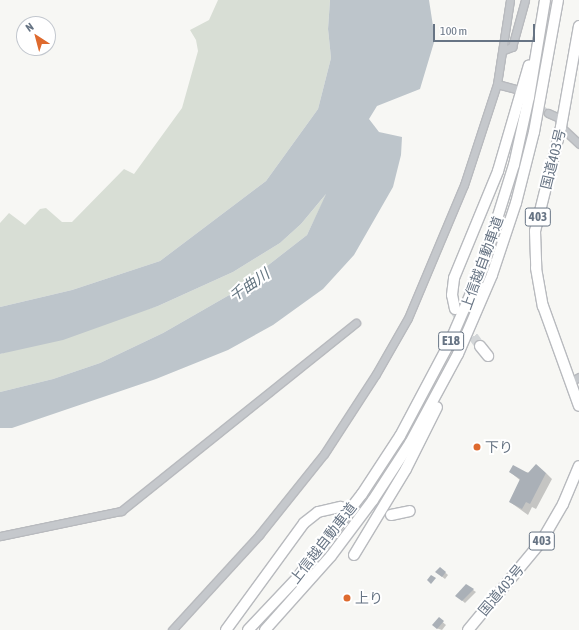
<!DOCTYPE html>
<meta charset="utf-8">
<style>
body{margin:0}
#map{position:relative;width:579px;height:630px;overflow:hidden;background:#f7f7f4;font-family:"Asap Condensed","Noto Sans JP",sans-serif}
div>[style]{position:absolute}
.green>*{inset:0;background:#d8ded5}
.water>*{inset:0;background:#bdc5cb}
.shadow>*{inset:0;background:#0003}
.building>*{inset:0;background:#aab0b7}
.minor-tunnel>*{height:7px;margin-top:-3.5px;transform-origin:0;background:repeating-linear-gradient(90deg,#d3d6d8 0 7px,transparent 0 10.5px)}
.highway-tunnel>*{height:10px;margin-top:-5px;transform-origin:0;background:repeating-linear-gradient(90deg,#d3d6d8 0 10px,transparent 0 15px)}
.roads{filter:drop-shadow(1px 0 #b8babe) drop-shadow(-1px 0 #b8babe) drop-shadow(0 1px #b8babe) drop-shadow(0 -1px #b8babe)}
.minor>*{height:7px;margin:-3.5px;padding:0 3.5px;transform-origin:3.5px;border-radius:3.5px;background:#c5c8cc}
.highway>*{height:10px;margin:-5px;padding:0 5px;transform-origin:5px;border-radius:5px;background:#fff}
.dots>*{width:11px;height:11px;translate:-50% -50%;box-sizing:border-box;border:2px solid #fff;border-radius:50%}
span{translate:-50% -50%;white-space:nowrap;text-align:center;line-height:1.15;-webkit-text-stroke:4px #fff;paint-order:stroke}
.shield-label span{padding:1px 3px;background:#fff;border:1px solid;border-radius:3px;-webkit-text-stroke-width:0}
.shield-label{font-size:13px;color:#677484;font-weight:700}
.street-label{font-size:14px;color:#677484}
.poi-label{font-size:14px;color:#677484}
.left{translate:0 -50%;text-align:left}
.water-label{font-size:15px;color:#637580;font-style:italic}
.north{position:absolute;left:16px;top:16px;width:40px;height:40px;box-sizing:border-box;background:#fff;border:1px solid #c2c7ce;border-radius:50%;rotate:324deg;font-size:11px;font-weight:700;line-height:16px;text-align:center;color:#677484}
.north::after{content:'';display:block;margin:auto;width:14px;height:18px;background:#de6a2e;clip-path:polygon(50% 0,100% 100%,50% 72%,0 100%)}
.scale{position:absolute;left:433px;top:24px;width:102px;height:18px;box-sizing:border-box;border:2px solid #677484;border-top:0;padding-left:5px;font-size:12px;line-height:14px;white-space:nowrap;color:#677484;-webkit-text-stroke:3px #fff;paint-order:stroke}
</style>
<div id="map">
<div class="green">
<div style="clip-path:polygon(218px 0,330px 0,328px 29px,331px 58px,318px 109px,266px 181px,160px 261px,72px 290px,0 307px,0 223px,9px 213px,25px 225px,40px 209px,46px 208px,62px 222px,72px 222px,124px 169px,134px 174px,182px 108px,198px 51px,196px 40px,190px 30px,209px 20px)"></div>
<div style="clip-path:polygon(327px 193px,307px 235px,231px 294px,163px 333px,100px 363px,53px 379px,0 392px,0 354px,158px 306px,233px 272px,280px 243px,301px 224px)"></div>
</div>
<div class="water">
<div style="clip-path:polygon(330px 0,429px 0,435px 39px,420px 89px,377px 106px,369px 119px,379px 132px,402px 137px,401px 155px,393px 187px,354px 255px,323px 289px,273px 325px,228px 350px,156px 379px,12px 428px,0 428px,0 392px,53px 379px,100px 363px,163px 333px,231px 294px,307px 235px,326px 194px,301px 224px,280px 243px,233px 272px,158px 306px,63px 340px,0 354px,0 307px,72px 290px,160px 261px,266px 181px,318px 109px,331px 58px,328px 29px)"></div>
</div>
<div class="shadow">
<div style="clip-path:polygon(510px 472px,546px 473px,552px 479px,536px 509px,532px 507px,528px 515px,510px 502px,521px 481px)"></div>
<div style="clip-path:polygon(440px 568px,448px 575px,445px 579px,436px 572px)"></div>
<div style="clip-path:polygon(466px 585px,476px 592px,465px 603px,459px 598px)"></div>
<div style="clip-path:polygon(439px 619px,446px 625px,442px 630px,436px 628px)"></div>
</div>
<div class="building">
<div style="clip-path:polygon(536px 464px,546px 473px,530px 504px,526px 502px,522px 509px,509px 502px,520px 479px,509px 472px,513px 465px,528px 473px)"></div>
<div style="clip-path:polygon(440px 567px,446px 572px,442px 577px,435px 572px)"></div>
<div style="clip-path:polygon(431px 575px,436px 578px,431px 584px,427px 580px)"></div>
<div style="clip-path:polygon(466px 584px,474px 589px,462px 601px,455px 596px)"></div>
<div style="clip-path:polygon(439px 617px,444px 621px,437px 629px,432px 625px)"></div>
</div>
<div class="minor-tunnel">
<div style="left:526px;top:97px;width:27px;rotate:36deg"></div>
</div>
<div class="highway-tunnel">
<div style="left:456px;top:312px;width:42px;rotate:54.8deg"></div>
<div style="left:344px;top:507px;width:48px;rotate:9.7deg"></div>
</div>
<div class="roads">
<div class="minor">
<div style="left:504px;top:50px;width:9px;rotate:-21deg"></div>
<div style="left:512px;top:47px;width:49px;rotate:-74.5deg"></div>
<div style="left:497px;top:84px;width:20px;rotate:15deg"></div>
<div style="left:548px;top:113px;width:12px;rotate:24deg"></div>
<div style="left:559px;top:118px;width:9px;rotate:77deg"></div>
<div style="left:561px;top:127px;width:25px;rotate:43deg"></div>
<div style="left:572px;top:381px;width:8px;rotate:-30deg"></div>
<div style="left:0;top:536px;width:124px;rotate:-11.7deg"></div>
<div style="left:121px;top:511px;width:301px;rotate:-38.7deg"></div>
<div style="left:172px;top:630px;width:129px;rotate:-47.5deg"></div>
<div style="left:259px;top:535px;width:104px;rotate:-51.3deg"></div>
<div style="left:324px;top:454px;width:95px;rotate:-57deg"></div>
<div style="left:376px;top:374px;width:64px;rotate:-60.3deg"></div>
<div style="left:408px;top:318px;width:144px;rotate:-67.2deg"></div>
<div style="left:464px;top:185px;width:106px;rotate:-71.9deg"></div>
<div style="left:497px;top:84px;width:85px;rotate:-81.2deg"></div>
</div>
<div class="highway">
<div style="left:579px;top:26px;width:103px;rotate:100.1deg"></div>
<div style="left:561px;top:127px;width:107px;rotate:104deg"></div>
<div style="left:535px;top:231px;width:37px;rotate:88deg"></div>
<div style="left:536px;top:268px;width:39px;rotate:80deg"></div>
<div style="left:543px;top:306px;width:106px;rotate:70.2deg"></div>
<div style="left:455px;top:309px;width:14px;rotate:-102deg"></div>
<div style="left:452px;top:295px;width:17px;rotate:-83deg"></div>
<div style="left:454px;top:278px;width:116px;rotate:-67.6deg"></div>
<div style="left:498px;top:171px;width:110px;rotate:-73.7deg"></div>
<div style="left:480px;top:346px;width:13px;rotate:51deg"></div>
<div style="left:391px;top:515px;width:19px;rotate:-12deg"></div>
<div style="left:354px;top:555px;width:100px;rotate:-58.8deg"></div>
<div style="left:406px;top:469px;width:69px;rotate:-63.4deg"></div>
<div style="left:226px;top:630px;width:132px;rotate:-53.9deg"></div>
<div style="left:304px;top:523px;width:18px;rotate:-38deg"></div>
<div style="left:318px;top:512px;width:23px;rotate:-13deg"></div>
<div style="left:248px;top:630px;width:71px;rotate:-46.7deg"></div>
<div style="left:297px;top:578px;width:106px;rotate:-52.3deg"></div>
<div style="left:362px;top:494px;width:69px;rotate:-56.8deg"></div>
<div style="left:400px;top:436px;width:104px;rotate:-62deg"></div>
<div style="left:449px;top:344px;width:81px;rotate:-66.6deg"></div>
<div style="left:481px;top:270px;width:110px;rotate:-72.6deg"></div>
<div style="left:514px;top:165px;width:70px;rotate:-77.6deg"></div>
<div style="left:529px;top:97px;width:98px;rotate:-80.6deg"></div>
<div style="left:265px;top:630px;width:99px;rotate:-48.3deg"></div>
<div style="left:331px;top:556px;width:70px;rotate:-53.1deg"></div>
<div style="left:373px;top:500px;width:68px;rotate:-57deg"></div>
<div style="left:410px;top:443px;width:101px;rotate:-61.7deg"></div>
<div style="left:458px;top:354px;width:86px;rotate:-66.7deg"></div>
<div style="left:492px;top:275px;width:76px;rotate:-71.6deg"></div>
<div style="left:516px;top:203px;width:73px;rotate:-75.8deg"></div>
<div style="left:534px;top:132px;width:134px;rotate:-79.7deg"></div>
<div style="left:468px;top:630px;width:114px;rotate:-50.3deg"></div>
<div style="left:541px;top:542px;width:44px;rotate:-59.9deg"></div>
<div style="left:563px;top:504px;width:41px;rotate:-67.2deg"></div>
</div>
</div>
<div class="dots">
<div style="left:477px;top:447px;background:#de6a2e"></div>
<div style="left:347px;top:598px;background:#de6a2e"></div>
</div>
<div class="shield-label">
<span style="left:538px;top:217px">403</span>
<span style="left:451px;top:341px">E18</span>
<span style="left:542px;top:541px">403</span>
</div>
<div class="street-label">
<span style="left:553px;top:159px;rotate:-76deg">国道403号</span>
<span style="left:482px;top:263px;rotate:-70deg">上信越自動車道</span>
<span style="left:323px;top:543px;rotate:-52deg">上信越自動車道</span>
<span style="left:501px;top:590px;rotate:-50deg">国道403号</span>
</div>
<div class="poi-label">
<span class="left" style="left:485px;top:447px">下り</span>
<span class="left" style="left:355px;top:598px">上り</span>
</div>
<div class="water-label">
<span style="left:249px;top:285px;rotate:-35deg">千曲川</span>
</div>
<div class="north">N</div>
<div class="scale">100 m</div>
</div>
